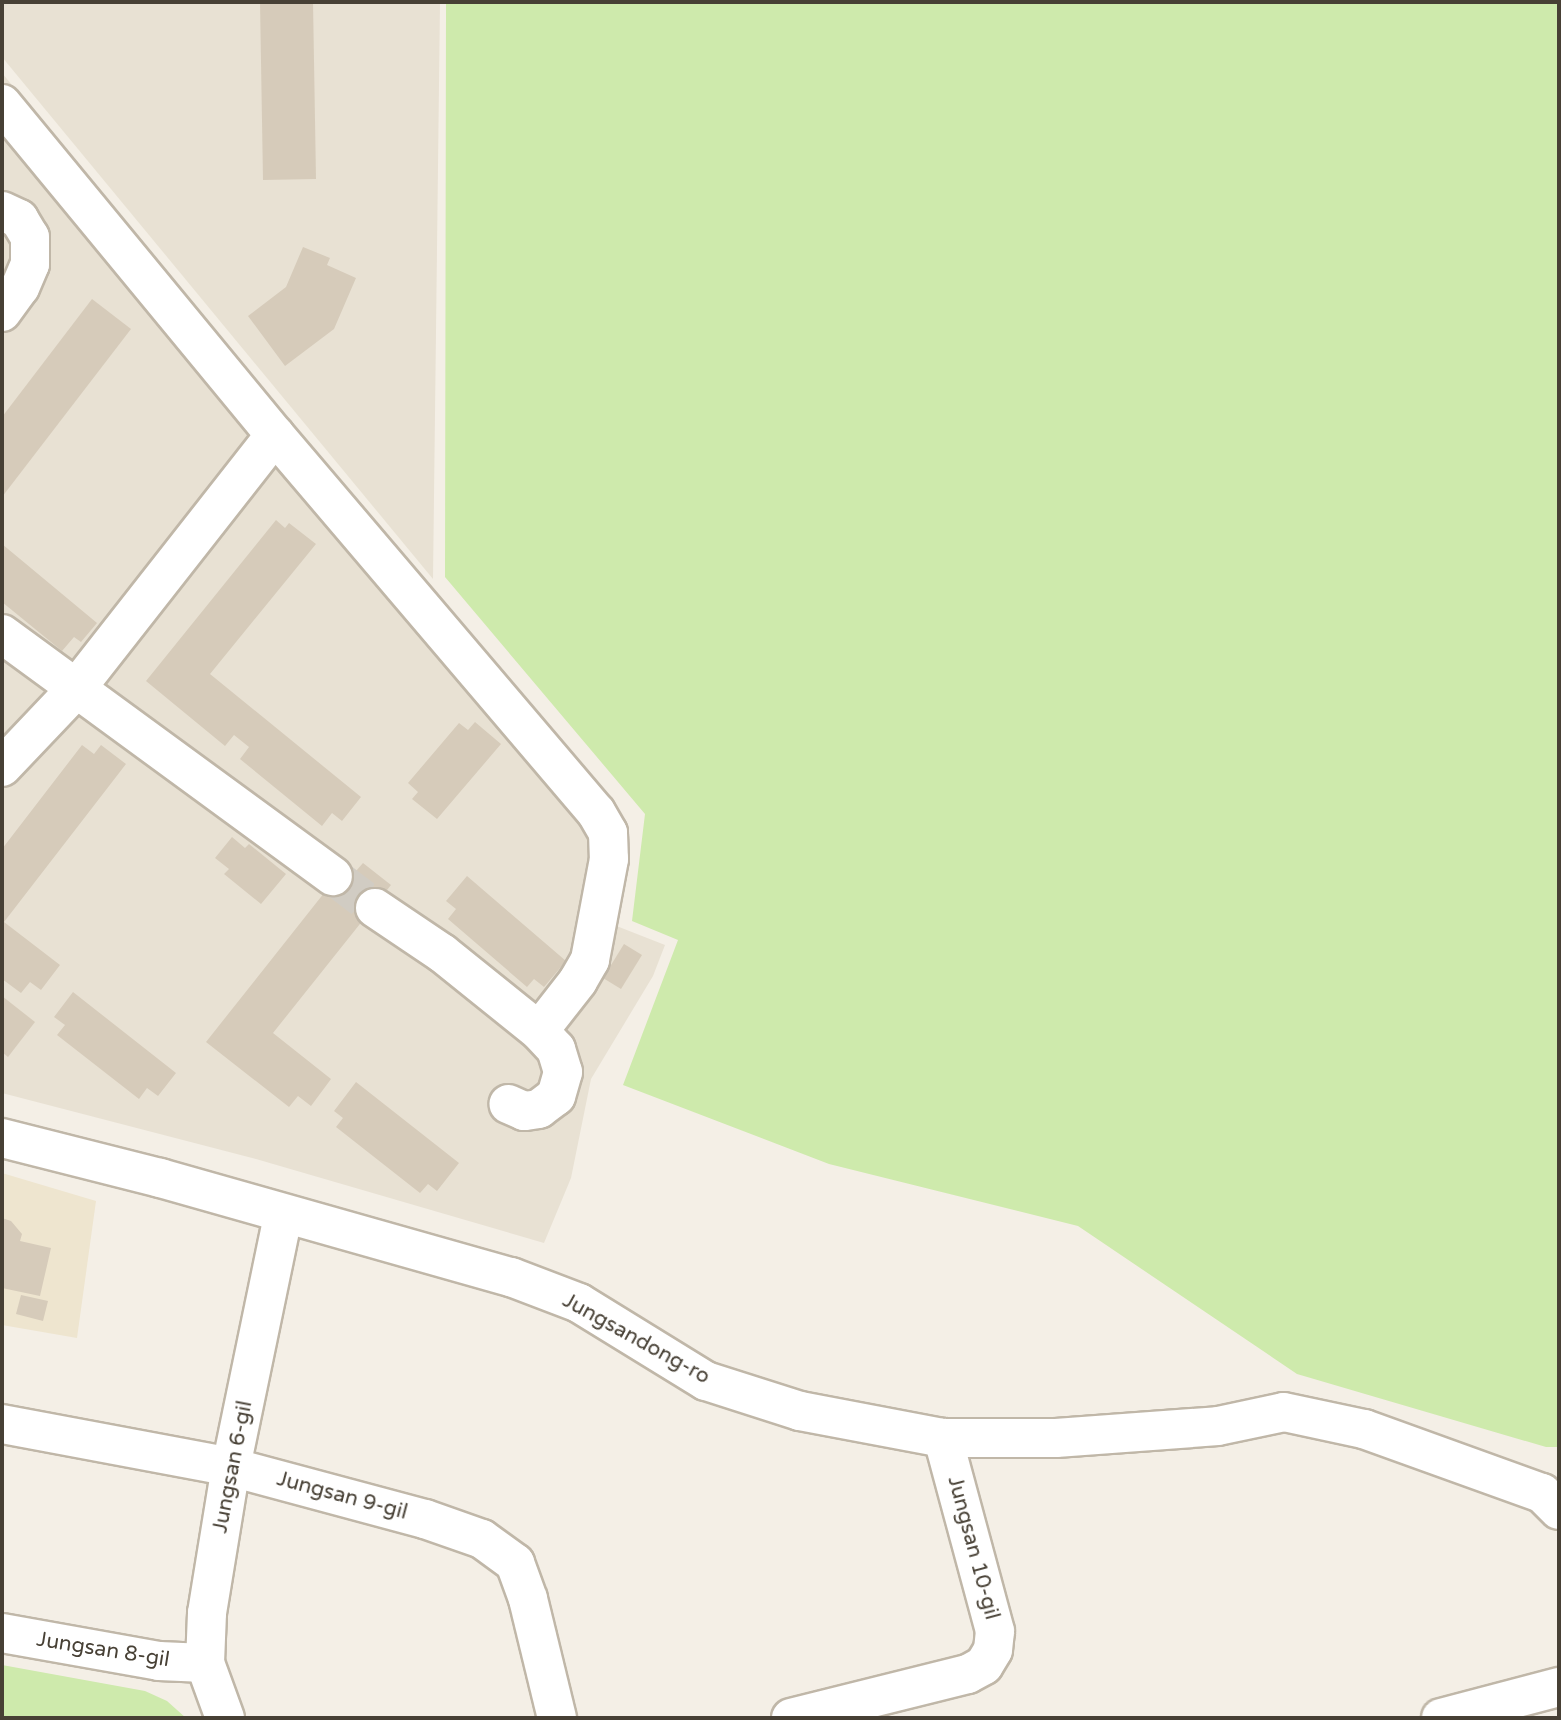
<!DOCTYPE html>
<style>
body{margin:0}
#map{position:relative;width:1561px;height:1720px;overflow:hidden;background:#f4efe6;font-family:"Varela Round",sans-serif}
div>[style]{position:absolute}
.residential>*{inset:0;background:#e8e1d3}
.education>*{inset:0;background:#eee5cf}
.green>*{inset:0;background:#ceeaac}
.building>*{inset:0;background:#d6cbba}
.minor-tunnel>*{height:38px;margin-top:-19px;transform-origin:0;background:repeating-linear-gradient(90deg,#d1ccc3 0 38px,transparent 0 57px)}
.roads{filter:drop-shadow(2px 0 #c0b7a8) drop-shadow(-2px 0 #c0b7a8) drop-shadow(0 2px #c0b7a8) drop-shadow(0 -2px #c0b7a8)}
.minor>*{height:38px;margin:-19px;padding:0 19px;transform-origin:19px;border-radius:19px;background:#fff}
span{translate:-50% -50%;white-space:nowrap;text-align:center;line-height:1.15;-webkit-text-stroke:5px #fff;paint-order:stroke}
.street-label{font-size:21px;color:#474035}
.frame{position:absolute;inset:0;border:4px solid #474035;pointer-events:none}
</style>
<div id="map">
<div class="residential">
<div style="clip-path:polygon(2px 2px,440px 2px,433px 579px,2px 57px)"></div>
<div style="clip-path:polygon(2px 73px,614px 811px,614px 925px,665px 945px,653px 976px,591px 1079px,571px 1178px,544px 1243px,256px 1159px,2px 1093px)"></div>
</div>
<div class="education">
<div style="clip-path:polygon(2px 1173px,96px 1201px,77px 1338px,2px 1325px)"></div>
</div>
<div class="green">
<div style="clip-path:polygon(446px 2px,1559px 2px,1559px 1447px,1546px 1447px,1297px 1374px,1078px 1226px,829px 1164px,623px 1085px,678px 940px,632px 921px,645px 814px,445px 577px)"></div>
<div style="clip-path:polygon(2px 1665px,145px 1691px,167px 1701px,186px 1718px,2px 1718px)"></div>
</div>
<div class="building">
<div style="clip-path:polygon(260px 2px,313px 2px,316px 179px,263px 180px)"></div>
<div style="clip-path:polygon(303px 247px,330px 258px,327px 265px,356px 278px,334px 329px,285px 366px,248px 316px,286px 287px)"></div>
<div style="clip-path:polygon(92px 299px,131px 329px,2px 497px,2px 417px)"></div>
<div style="clip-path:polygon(276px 520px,285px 528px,289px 523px,316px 544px,210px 674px,361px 797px,342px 821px,332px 813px,322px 826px,240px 759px,249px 747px,234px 735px,225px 746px,146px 681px)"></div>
<div style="clip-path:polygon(2px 544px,97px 623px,81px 642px,74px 637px,62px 651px,2px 602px)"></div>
<div style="clip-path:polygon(475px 722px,501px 744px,437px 819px,412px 799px,418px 792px,408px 783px,459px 723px,468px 730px)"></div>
<div style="clip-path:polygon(82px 745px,94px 754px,101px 745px,126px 764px,4px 922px,60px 965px,41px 990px,30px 982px,21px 993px,2px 979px,2px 849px)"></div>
<div style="clip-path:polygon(232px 837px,245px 848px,249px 844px,286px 874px,261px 904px,224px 874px,229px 869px,215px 858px)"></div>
<div style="clip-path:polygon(363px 863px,391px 885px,273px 1033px,331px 1079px,311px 1106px,298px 1096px,289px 1107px,206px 1042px,347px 864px,356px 871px)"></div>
<div style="clip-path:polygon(467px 876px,566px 961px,544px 987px,534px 979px,527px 987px,448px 919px,456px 909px,446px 901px)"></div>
<div style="clip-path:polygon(624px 944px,642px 955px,621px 989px,603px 978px)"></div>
<div style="clip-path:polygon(73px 992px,176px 1073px,158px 1096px,147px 1088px,139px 1099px,57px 1035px,65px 1025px,54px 1017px)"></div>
<div style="clip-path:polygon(2px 996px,35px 1022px,8px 1057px,2px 1052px)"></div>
<div style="clip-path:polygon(356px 1082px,459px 1163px,437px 1191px,428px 1184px,420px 1193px,336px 1127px,343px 1118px,334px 1111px)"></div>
<div style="clip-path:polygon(2px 1218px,11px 1221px,22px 1234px,20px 1241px,51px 1248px,40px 1296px,2px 1288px)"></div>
<div style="clip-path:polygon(21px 1295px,48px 1301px,43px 1321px,16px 1314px)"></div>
</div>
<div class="minor-tunnel">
<div style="left:333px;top:876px;width:53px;rotate:37.3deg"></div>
</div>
<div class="roads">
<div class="minor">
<div style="left:2px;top:104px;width:429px;rotate:50.5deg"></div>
<div style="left:275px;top:435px;width:495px;rotate:49.6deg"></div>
<div style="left:596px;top:812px;width:24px;rotate:60deg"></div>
<div style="left:608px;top:833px;width:26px;rotate:88deg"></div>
<div style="left:609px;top:859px;width:103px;rotate:100.7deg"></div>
<div style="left:590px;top:960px;width:24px;rotate:120deg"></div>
<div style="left:578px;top:981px;width:63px;rotate:128deg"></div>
<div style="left:2px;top:211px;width:19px;rotate:25deg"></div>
<div style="left:19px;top:219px;width:21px;rotate:59deg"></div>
<div style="left:30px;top:237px;width:27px;rotate:90deg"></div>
<div style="left:30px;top:264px;width:25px;rotate:113deg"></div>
<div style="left:20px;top:287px;width:31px;rotate:126deg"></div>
<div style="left:2px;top:634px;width:410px;rotate:36.2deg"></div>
<div style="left:2px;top:767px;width:106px;rotate:-46.5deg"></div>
<div style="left:75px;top:690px;width:324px;rotate:-51.9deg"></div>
<div style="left:375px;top:908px;width:81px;rotate:33.9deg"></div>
<div style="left:442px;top:953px;width:124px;rotate:38.8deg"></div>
<div style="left:539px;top:1031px;width:25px;rotate:47deg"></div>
<div style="left:556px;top:1049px;width:24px;rotate:73deg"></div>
<div style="left:563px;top:1072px;width:25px;rotate:106deg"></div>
<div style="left:556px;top:1096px;width:21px;rotate:143deg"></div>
<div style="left:539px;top:1109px;width:15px;rotate:172deg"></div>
<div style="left:524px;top:1111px;width:17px;rotate:-156deg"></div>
<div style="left:2px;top:1138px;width:163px;rotate:14.2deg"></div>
<div style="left:160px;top:1178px;width:365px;rotate:15.8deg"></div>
<div style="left:511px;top:1277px;width:73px;rotate:20.9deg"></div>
<div style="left:579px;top:1303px;width:149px;rotate:31.6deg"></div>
<div style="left:706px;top:1381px;width:99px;rotate:17.7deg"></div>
<div style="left:800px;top:1411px;width:146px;rotate:10.7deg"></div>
<div style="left:943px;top:1438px;width:113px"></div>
<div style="left:1056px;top:1438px;width:162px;rotate:-4.2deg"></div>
<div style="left:1218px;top:1426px;width:67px;rotate:-12deg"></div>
<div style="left:1284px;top:1412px;width:82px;rotate:12deg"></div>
<div style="left:1364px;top:1429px;width:189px;rotate:19.8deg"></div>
<div style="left:1542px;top:1493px;width:24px;rotate:45deg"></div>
<div style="left:2px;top:1424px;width:233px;rotate:10.6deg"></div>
<div style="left:231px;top:1467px;width:201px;rotate:15deg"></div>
<div style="left:425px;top:1519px;width:60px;rotate:19.3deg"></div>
<div style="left:482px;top:1539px;width:41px;rotate:36deg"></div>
<div style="left:515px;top:1563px;width:38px;rotate:70deg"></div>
<div style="left:528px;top:1599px;width:122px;rotate:76.3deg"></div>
<div style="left:2px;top:1633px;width:159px;rotate:10.1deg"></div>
<div style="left:159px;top:1661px;width:46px;rotate:2.5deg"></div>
<div style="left:225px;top:1718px;width:59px;rotate:-110deg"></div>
<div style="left:205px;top:1663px;width:50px;rotate:-87.7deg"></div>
<div style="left:207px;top:1613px;width:148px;rotate:-80.7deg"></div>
<div style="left:231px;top:1467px;width:257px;rotate:-78.3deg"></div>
<div style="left:791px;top:1718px;width:182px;rotate:-14deg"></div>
<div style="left:968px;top:1674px;width:18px;rotate:-29deg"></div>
<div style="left:984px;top:1665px;width:17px;rotate:-59deg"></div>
<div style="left:993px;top:1650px;width:19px;rotate:-84deg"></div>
<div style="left:995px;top:1631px;width:200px;rotate:-105.1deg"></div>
<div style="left:1441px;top:1718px;width:122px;rotate:-14.7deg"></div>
</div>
</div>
<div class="street-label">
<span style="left:636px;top:1339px;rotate:29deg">Jungsandong-ro</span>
<span style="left:233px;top:1467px;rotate:-79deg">Jungsan 6-gil</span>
<span style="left:342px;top:1496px;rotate:15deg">Jungsan 9-gil</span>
<span style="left:973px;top:1548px;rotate:75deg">Jungsan 10-gil</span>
<span style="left:103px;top:1650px;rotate:9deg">Jungsan 8-gil</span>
</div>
<div class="frame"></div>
</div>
